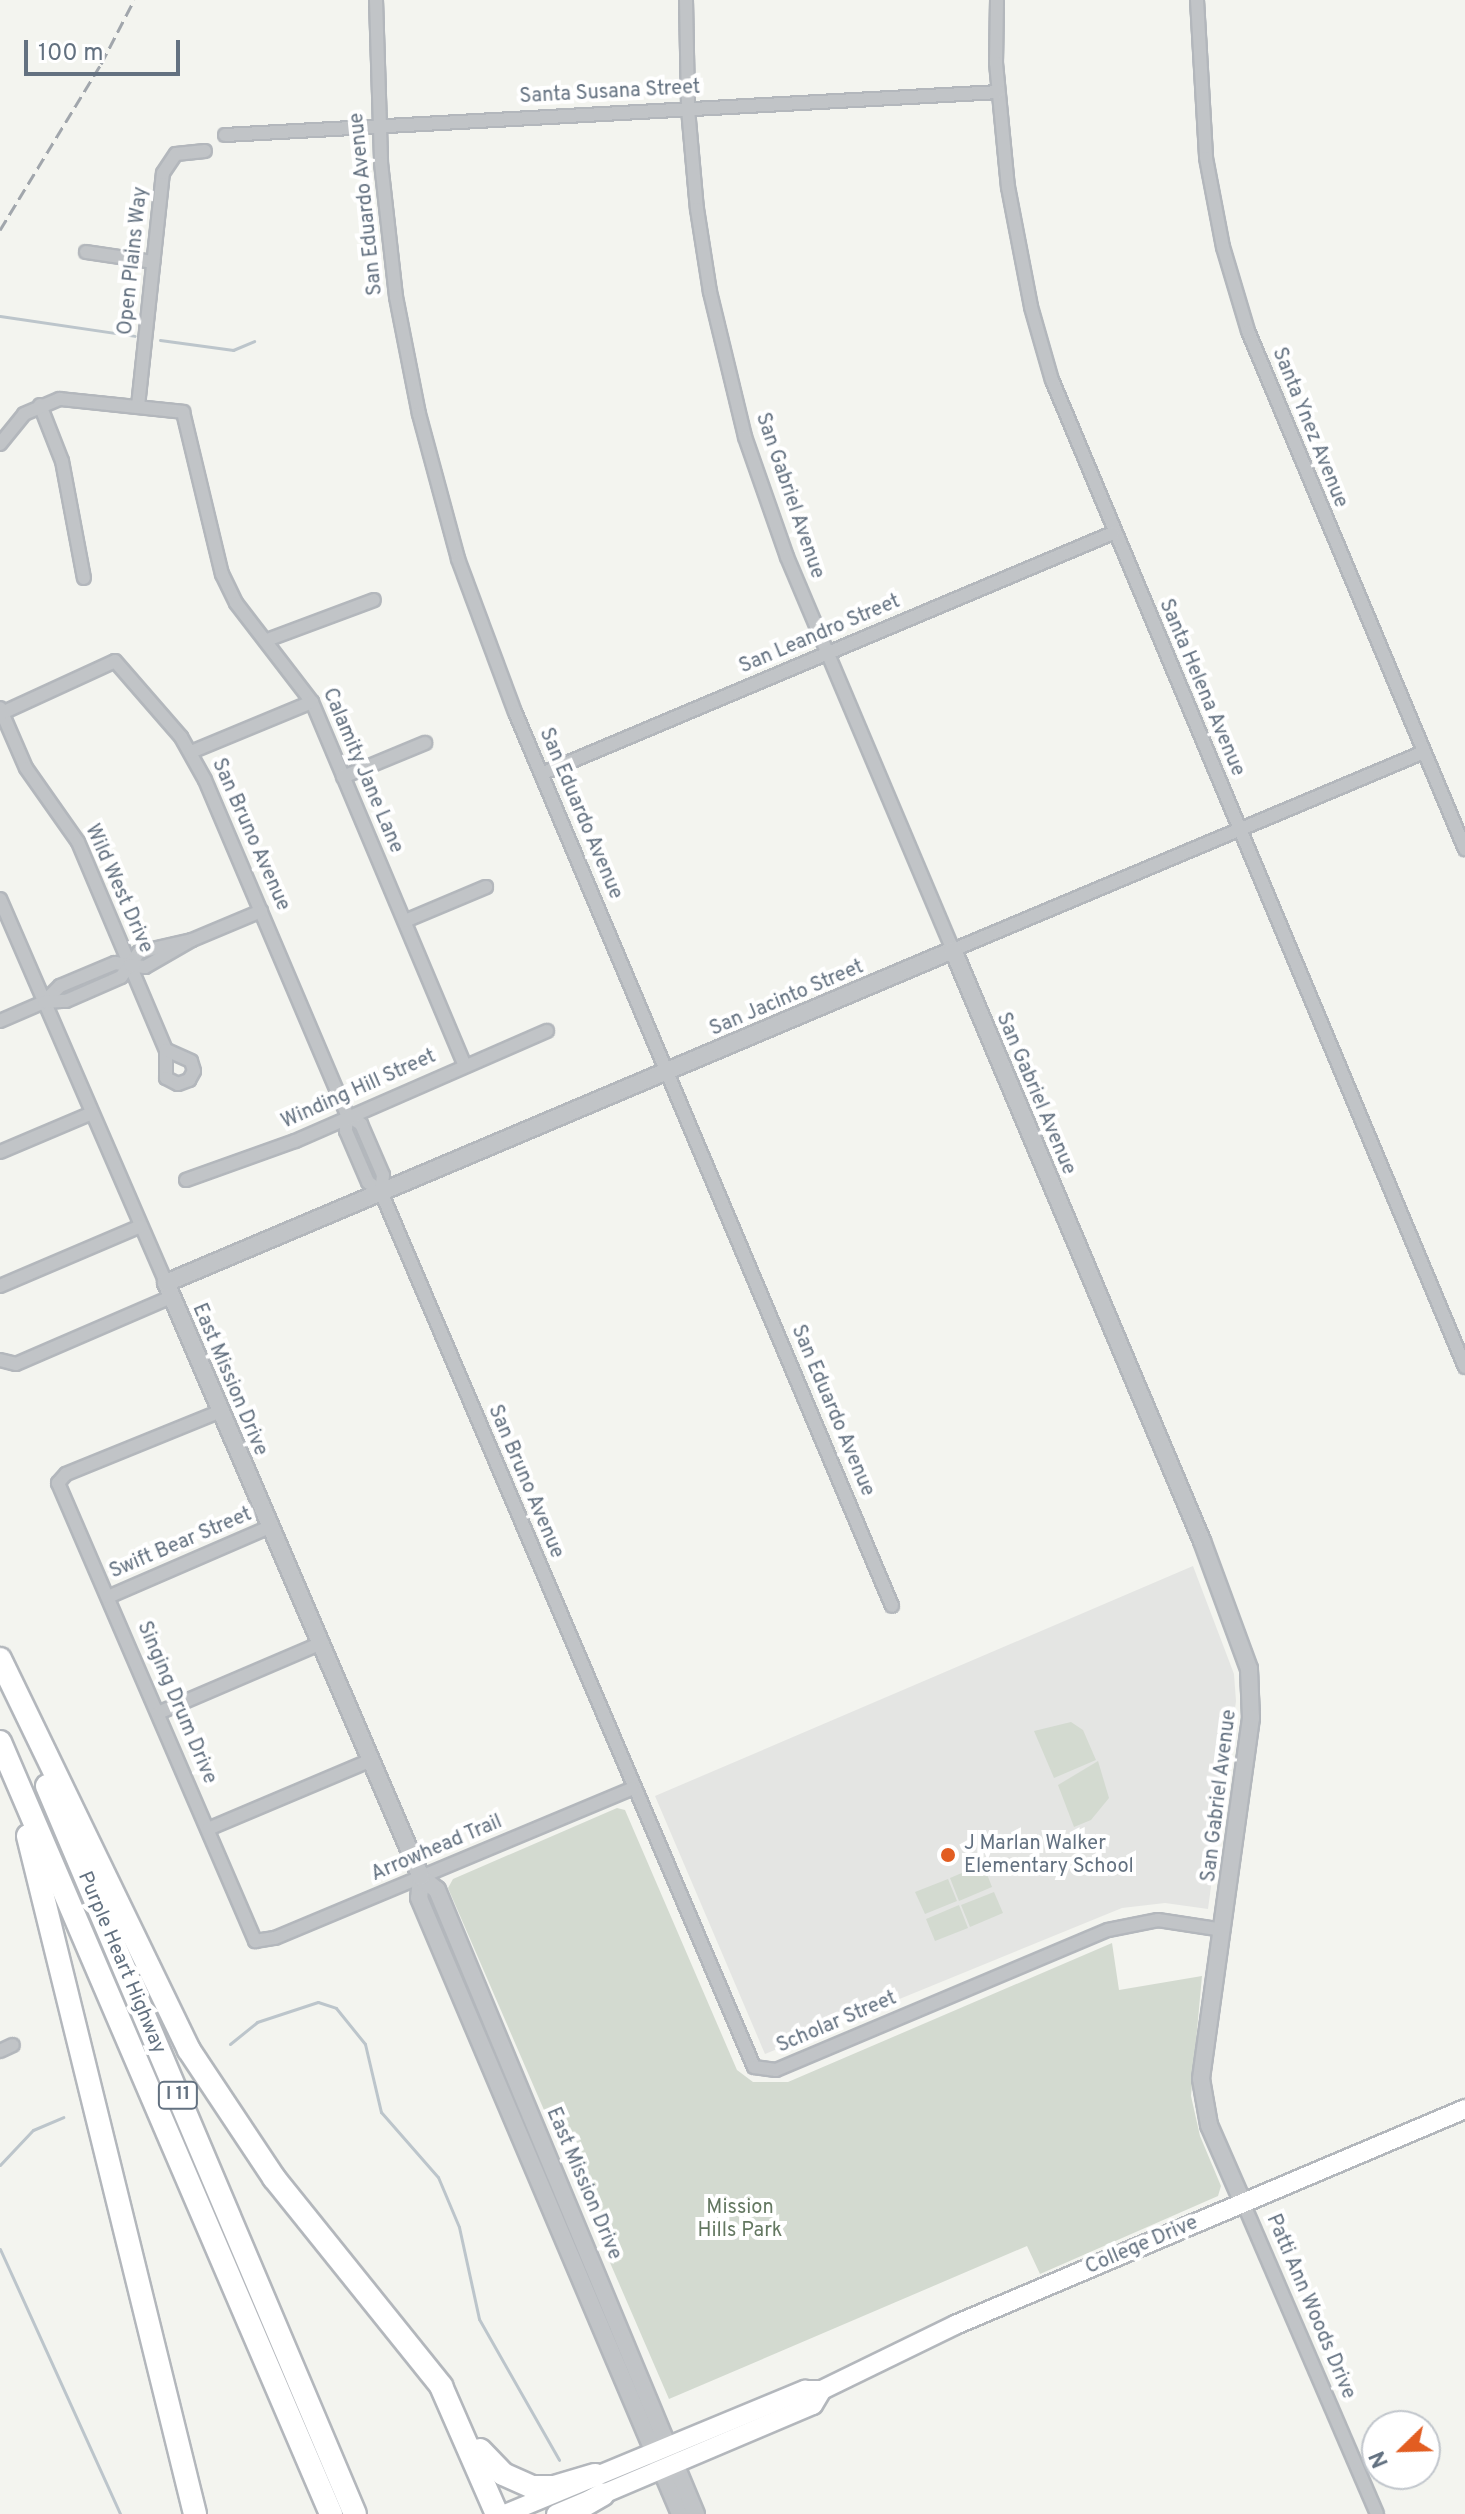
<!DOCTYPE html>
<style>
body{margin:0}
#map{position:relative;width:1465px;height:2514px;overflow:hidden;background:#f3f4ef;font-family:Overpass,sans-serif}
div>[style]{position:absolute}
.built>*{inset:0;background:#e4e5e3}
.green>*{inset:0;background:#d3dad0}
.stream>*{height:3px;margin:-1.5px;padding:0 1.5px;transform-origin:1.5px;border-radius:1.5px;background:#bcc5cb}
.roads{filter:drop-shadow(2px 0 #b3b7bc) drop-shadow(-2px 0 #b3b7bc) drop-shadow(0 2px #b3b7bc) drop-shadow(0 -2px #b3b7bc)}
.minor>*{height:12px;margin:-6px;padding:0 6px;transform-origin:6px;border-radius:6px;background:#c1c4c7}
.tertiary>*{height:16px;margin:-8px;padding:0 8px;transform-origin:8px;border-radius:8px;background:#c1c4c7}
.secondary>*{height:18px;margin:-9px;padding:0 9px;transform-origin:9px;border-radius:9px;background:#fff}
.motorway>*{height:22px;margin:-11px;padding:0 11px;transform-origin:11px;border-radius:11px;background:#fff}
.rail>*{height:3px;margin-top:-1.5px;transform-origin:0;background:repeating-linear-gradient(90deg,#a1a6ac 0 12px,transparent 0 18px)}
.dots>*{width:22px;height:22px;translate:-50% -50%;box-sizing:border-box;border:4px solid #fff;border-radius:50%}
span{translate:-50% -50%;white-space:nowrap;text-align:center;line-height:1.15;-webkit-text-stroke:8px #fff;paint-order:stroke}
.shield-label span{padding:2px 6px;background:#fff;border:2px solid;border-radius:6px;-webkit-text-stroke-width:0}
.shield-label{font-size:18px;color:#637180;font-weight:700}
.street-label{font-size:20px;color:#637180}
.poi-label{font-size:20px;color:#637180}
.left{translate:0 -50%;text-align:left}
.park-label{font-size:20px;color:#647861}
.north{position:absolute;left:1361px;top:2410px;width:80px;height:80px;box-sizing:border-box;background:#fff;border:2px solid #c1c6cc;border-radius:50%;rotate:247deg;font-size:22px;font-weight:700;line-height:32px;text-align:center;color:#637180}
.north::after{content:'';display:block;margin:auto;width:28px;height:36px;background:#e25d21;clip-path:polygon(50% 0,100% 100%,50% 72%,0 100%)}
.scale{position:absolute;left:24px;top:40px;width:156px;height:36px;box-sizing:border-box;border:4px solid #637180;border-top:0;padding-left:10px;font-size:24px;line-height:28px;white-space:nowrap;color:#637180;-webkit-text-stroke:6px #fff;paint-order:stroke}
</style>
<div id="map">
<div class="built">
<div style="clip-path:polygon(1193px 1566px,1234px 1674px,1236px 1701px,1208px 1909px,1165px 1903px,1122px 1908px,765px 2054px,655px 1796px)"></div>
</div>
<div class="green">
<div style="clip-path:polygon(1071px 1722px,1083px 1730px,1096px 1760px,1054px 1778px,1034px 1731px)"></div>
<div style="clip-path:polygon(1098px 1761px,1109px 1798px,1091px 1820px,1074px 1827px,1058px 1785px)"></div>
<div style="clip-path:polygon(617px 1808px,625px 1810px,737px 2070px,753px 2082px,788px 2082px,1112px 1943px,1119px 1990px,1202px 1976px,1191px 2096px,1200px 2136px,1221px 2186px,1218px 2196px,1040px 2274px,1027px 2246px,669px 2399px,448px 1888px,453px 1879px)"></div>
<div style="clip-path:polygon(983px 1864px,992px 1887px,959px 1901px,950px 1878px)"></div>
<div style="clip-path:polygon(948px 1879px,957px 1901px,925px 1914px,915px 1892px)"></div>
<div style="clip-path:polygon(994px 1892px,1003px 1913px,970px 1927px,961px 1905px)"></div>
<div style="clip-path:polygon(959px 1905px,968px 1928px,935px 1941px,926px 1919px)"></div>
</div>
<div class="stream">
<div style="left:0;top:316px;width:136px;rotate:8.4deg"></div>
<div style="left:160px;top:340px;width:74px;rotate:7.8deg"></div>
<div style="left:233px;top:350px;width:23px;rotate:-23deg"></div>
<div style="left:230px;top:2044px;width:35px;rotate:-39deg"></div>
<div style="left:257px;top:2022px;width:64px;rotate:-18.2deg"></div>
<div style="left:318px;top:2002px;width:19px;rotate:18deg"></div>
<div style="left:336px;top:2008px;width:46px;rotate:51.1deg"></div>
<div style="left:365px;top:2044px;width:70px;rotate:76.8deg"></div>
<div style="left:381px;top:2112px;width:86px;rotate:48.8deg"></div>
<div style="left:438px;top:2177px;width:54px;rotate:67.2deg"></div>
<div style="left:459px;top:2227px;width:94px;rotate:77.7deg"></div>
<div style="left:479px;top:2319px;width:162px;rotate:60.4deg"></div>
<div style="left:0;top:2165px;width:48px;rotate:-46.7deg"></div>
<div style="left:33px;top:2130px;width:33px;rotate:-23deg"></div>
<div style="left:0;top:2249px;width:291px;rotate:65.6deg"></div>
</div>
<div class="roads">
<div class="minor">
<div style="left:376px;top:0;width:163px;rotate:88.2deg"></div>
<div style="left:381px;top:163px;width:135px;rotate:83.6deg"></div>
<div style="left:396px;top:297px;width:119px;rotate:78.9deg"></div>
<div style="left:419px;top:414px;width:150px;rotate:74.9deg"></div>
<div style="left:458px;top:559px;width:163px;rotate:69.6deg"></div>
<div style="left:515px;top:712px;width:970px;rotate:67.13deg"></div>
<div style="left:686px;top:0;width:109px;rotate:88.9deg"></div>
<div style="left:688px;top:109px;width:100px;rotate:84.9deg"></div>
<div style="left:697px;top:209px;width:84px;rotate:81.1deg"></div>
<div style="left:710px;top:292px;width:149px;rotate:76.4deg"></div>
<div style="left:745px;top:437px;width:127px;rotate:70.7deg"></div>
<div style="left:787px;top:557px;width:427px;rotate:67.1deg"></div>
<div style="left:953px;top:950px;width:511px;rotate:-22.8deg"></div>
<div style="left:997px;top:0;width:63px;rotate:90.9deg"></div>
<div style="left:996px;top:63px;width:125px;rotate:84.5deg"></div>
<div style="left:1008px;top:187px;width:122px;rotate:79.1deg"></div>
<div style="left:1031px;top:307px;width:76px;rotate:74deg"></div>
<div style="left:1052px;top:380px;width:1070px;rotate:67.29deg"></div>
<div style="left:1197px;top:0;width:158px;rotate:86.7deg"></div>
<div style="left:1206px;top:158px;width:91px;rotate:79.2deg"></div>
<div style="left:1223px;top:247px;width:88px;rotate:73.4deg"></div>
<div style="left:1248px;top:331px;width:562px;rotate:67.27deg"></div>
<div style="left:225px;top:135px;width:774px;rotate:-3.18deg"></div>
<div style="left:86px;top:252px;width:68px;rotate:8.5deg"></div>
<div style="left:40px;top:405px;width:60px;rotate:68.6deg"></div>
<div style="left:62px;top:461px;width:119px;rotate:79.4deg"></div>
<div style="left:138px;top:406px;width:234px;rotate:-83.9deg"></div>
<div style="left:163px;top:173px;width:23px;rotate:-56deg"></div>
<div style="left:176px;top:154px;width:29px;rotate:-6deg"></div>
<div style="left:0;top:444px;width:38px;rotate:-51deg"></div>
<div style="left:24px;top:414px;width:39px;rotate:-23deg"></div>
<div style="left:60px;top:399px;width:124px;rotate:6deg"></div>
<div style="left:183px;top:412px;width:167px;rotate:76.5deg"></div>
<div style="left:222px;top:574px;width:32px;rotate:64deg"></div>
<div style="left:236px;top:603px;width:125px;rotate:52.5deg"></div>
<div style="left:312px;top:702px;width:395px;rotate:67.2deg"></div>
<div style="left:267px;top:640px;width:114px;rotate:-20.5deg"></div>
<div style="left:0;top:708px;width:65px;rotate:66.6deg"></div>
<div style="left:26px;top:768px;width:90px;rotate:54.9deg"></div>
<div style="left:78px;top:842px;width:226px;rotate:67.1deg"></div>
<div style="left:166px;top:1050px;width:28px;rotate:90deg"></div>
<div style="left:166px;top:1078px;width:13px;rotate:27deg"></div>
<div style="left:178px;top:1084px;width:12px;rotate:-20deg"></div>
<div style="left:189px;top:1080px;width:10px;rotate:-61deg"></div>
<div style="left:194px;top:1071px;width:10px;rotate:-107deg"></div>
<div style="left:191px;top:1061px;width:27px;rotate:-156deg"></div>
<div style="left:2px;top:713px;width:124px;rotate:-24.7deg"></div>
<div style="left:115px;top:661px;width:101px;rotate:49deg"></div>
<div style="left:181px;top:737px;width:49px;rotate:60.8deg"></div>
<div style="left:205px;top:780px;width:364px;rotate:67deg"></div>
<div style="left:347px;top:1115px;width:16px;rotate:94deg"></div>
<div style="left:346px;top:1131px;width:56px;rotate:66.7deg"></div>
<div style="left:368px;top:1182px;width:16px;rotate:38deg"></div>
<div style="left:191px;top:752px;width:131px;rotate:-22.5deg"></div>
<div style="left:541px;top:774px;width:621px;rotate:-22.85deg"></div>
<div style="left:343px;top:777px;width:89px;rotate:-22.5deg"></div>
<div style="left:0;top:899px;width:418px;rotate:66.6deg"></div>
<div style="left:405px;top:921px;width:88px;rotate:-22.8deg"></div>
<div style="left:44px;top:1002px;width:23px;rotate:-45deg"></div>
<div style="left:60px;top:986px;width:60px;rotate:-22.7deg"></div>
<div style="left:115px;top:963px;width:15px;rotate:8deg"></div>
<div style="left:130px;top:965px;width:16px;rotate:-55deg"></div>
<div style="left:139px;top:952px;width:54px;rotate:-12.8deg"></div>
<div style="left:0;top:1021px;width:48px;rotate:-23.4deg"></div>
<div style="left:44px;top:1002px;width:22px;rotate:-3deg"></div>
<div style="left:66px;top:1001px;width:60px;rotate:-23.6deg"></div>
<div style="left:121px;top:977px;width:15px;rotate:-53deg"></div>
<div style="left:130px;top:965px;width:15px;rotate:8deg"></div>
<div style="left:145px;top:967px;width:54px;rotate:-29.9deg"></div>
<div style="left:192px;top:940px;width:75px;rotate:-22.8deg"></div>
<div style="left:347px;top:1115px;width:17px;rotate:33deg"></div>
<div style="left:361px;top:1124px;width:56px;rotate:66.7deg"></div>
<div style="left:383px;top:1175px;width:17px;rotate:97deg"></div>
<div style="left:381px;top:1192px;width:951px;rotate:66.91deg"></div>
<div style="left:754px;top:2067px;width:22px;rotate:8deg"></div>
<div style="left:776px;top:2070px;width:360px;rotate:-22.9deg"></div>
<div style="left:1108px;top:1930px;width:51px;rotate:-11.3deg"></div>
<div style="left:1158px;top:1920px;width:66px;rotate:8.7deg"></div>
<div style="left:0;top:1152px;width:100px;rotate:-23deg"></div>
<div style="left:186px;top:1180px;width:116px;rotate:-19.7deg"></div>
<div style="left:295px;top:1141px;width:275px;rotate:-23.6deg"></div>
<div style="left:0;top:1286px;width:153px;rotate:-23.1deg"></div>
<div style="left:0;top:1360px;width:16px;rotate:14deg"></div>
<div style="left:16px;top:1364px;width:169px;rotate:-23.4deg"></div>
<div style="left:221px;top:1411px;width:167px;rotate:157.9deg"></div>
<div style="left:66px;top:1474px;width:12px;rotate:132deg"></div>
<div style="left:58px;top:1483px;width:499px;rotate:66.7deg"></div>
<div style="left:255px;top:1941px;width:20px;rotate:-9deg"></div>
<div style="left:275px;top:1938px;width:388px;rotate:-22.7deg"></div>
<div style="left:108px;top:1597px;width:176px;rotate:-23.4deg"></div>
<div style="left:158px;top:1713px;width:177px;rotate:-23.2deg"></div>
<div style="left:208px;top:1829px;width:177px;rotate:-22.9deg"></div>
<div style="left:0;top:2051px;width:14px;rotate:-25deg"></div>
<div style="left:1244px;top:2205px;width:336px;rotate:66.7deg"></div>
</div>
<div class="tertiary">
<div style="left:421px;top:1877px;width:21px;rotate:95deg"></div>
<div style="left:419px;top:1898px;width:669px;rotate:67.04deg"></div>
<div style="left:696px;top:2514px;width:676px;rotate:-112.54deg"></div>
<div style="left:437px;top:1890px;width:21px;rotate:-141deg"></div>
<div style="left:421px;top:1877px;width:646px;rotate:-113.23deg"></div>
<div style="left:166px;top:1283px;width:855px;rotate:-22.93deg"></div>
<div style="left:953px;top:950px;width:641px;rotate:67.15deg"></div>
<div style="left:1202px;top:1541px;width:136px;rotate:69.8deg"></div>
<div style="left:1249px;top:1669px;width:49px;rotate:87.7deg"></div>
<div style="left:1251px;top:1718px;width:364px;rotate:97.9deg"></div>
<div style="left:1201px;top:2079px;width:47px;rotate:80.1deg"></div>
<div style="left:1209px;top:2125px;width:87px;rotate:66.4deg"></div>
</div>
<div class="secondary">
<div style="left:505px;top:2514px;width:325px;rotate:-22.5deg"></div>
<div style="left:805px;top:2390px;width:17px"></div>
<div style="left:822px;top:2390px;width:148px;rotate:-26deg"></div>
<div style="left:955px;top:2325px;width:554px;rotate:-22.95deg"></div>
<div style="left:556px;top:2514px;width:279px;rotate:-23deg"></div>
<div style="left:813px;top:2405px;width:17px;rotate:-59deg"></div>
</div>
<div class="motorway">
<div style="left:0;top:1659px;width:434px;rotate:64.2deg"></div>
<div style="left:189px;top:2050px;width:154px;rotate:56.4deg"></div>
<div style="left:274px;top:2178px;width:267px;rotate:51.2deg"></div>
<div style="left:441px;top:2386px;width:140px;rotate:66.4deg"></div>
<div style="left:0;top:1742px;width:840px;rotate:66.79deg"></div>
<div style="left:47px;top:1786px;width:790px;rotate:67.07deg"></div>
<div style="left:28px;top:1836px;width:698px;rotate:76.16deg"></div>
<div style="left:480px;top:2450px;width:33px;rotate:46deg"></div>
<div style="left:503px;top:2474px;width:32px;rotate:24deg"></div>
<div style="left:532px;top:2487px;width:22px"></div>
<div style="left:554px;top:2487px;width:43px;rotate:-16.3deg"></div>
<div style="left:569px;top:2514px;width:39px;rotate:-30deg"></div>
</div>
</div>
<div class="rail">
<div style="left:0;top:230px;width:194px;rotate:-58.7deg"></div>
<div style="left:101px;top:64px;width:72px;rotate:-62.7deg"></div>
</div>
<div class="dots">
<div style="left:948px;top:1855px;background:#e25d21"></div>
</div>
<div class="shield-label">
<span style="left:178px;top:2095px">I 11</span>
</div>
<div class="street-label">
<span style="left:610px;top:93px;rotate:-3deg">Santa Susana Street</span>
<span style="left:367px;top:204px;rotate:-96deg">San Eduardo Avenue</span>
<span style="left:134px;top:261px;rotate:-84deg">Open Plains Way</span>
<span style="left:1309px;top:428px;rotate:68deg">Santa Ynez Avenue</span>
<span style="left:789px;top:496px;rotate:71deg">San Gabriel Avenue</span>
<span style="left:820px;top:635px;rotate:-23deg">San Leandro Street</span>
<span style="left:1201px;top:688px;rotate:67deg">Santa Helena Avenue</span>
<span style="left:362px;top:771px;rotate:67deg">Calamity Jane Lane</span>
<span style="left:580px;top:814px;rotate:67deg">San Eduardo Avenue</span>
<span style="left:250px;top:835px;rotate:66deg">San Bruno Avenue</span>
<span style="left:118px;top:889px;rotate:66deg">Wild West Drive</span>
<span style="left:787px;top:999px;rotate:-23deg">San Jacinto Street</span>
<span style="left:359px;top:1090px;rotate:-24deg">Winding Hill Street</span>
<span style="left:1035px;top:1094px;rotate:67deg">San Gabriel Avenue</span>
<span style="left:229px;top:1380px;rotate:67deg">East Mission Drive</span>
<span style="left:832px;top:1411px;rotate:67deg">San Eduardo Avenue</span>
<span style="left:525px;top:1482px;rotate:67deg">San Bruno Avenue</span>
<span style="left:181px;top:1544px;rotate:-23deg">Swift Bear Street</span>
<span style="left:176px;top:1703px;rotate:67deg">Singing Drum Drive</span>
<span style="left:1220px;top:1796px;rotate:-83deg">San Gabriel Avenue</span>
<span style="left:437px;top:1849px;rotate:-23deg">Arrowhead Trail</span>
<span style="left:121px;top:1963px;rotate:67deg">Purple Heart Highway</span>
<span style="left:837px;top:2023px;rotate:-23deg">Scholar Street</span>
<span style="left:583px;top:2184px;rotate:67deg">East Mission Drive</span>
<span style="left:1142px;top:2246px;rotate:-23deg">College Drive</span>
<span style="left:1310px;top:2307px;rotate:67deg">Patti Ann Woods Drive</span>
</div>
<div class="poi-label">
<span class="left" style="left:964px;top:1856px">J Marlan Walker<br>Elementary School</span>
</div>
<div class="park-label">
<span style="left:740px;top:2220px">Mission<br>Hills Park</span>
</div>
<div class="north">N</div>
<div class="scale">100 m</div>
</div>
